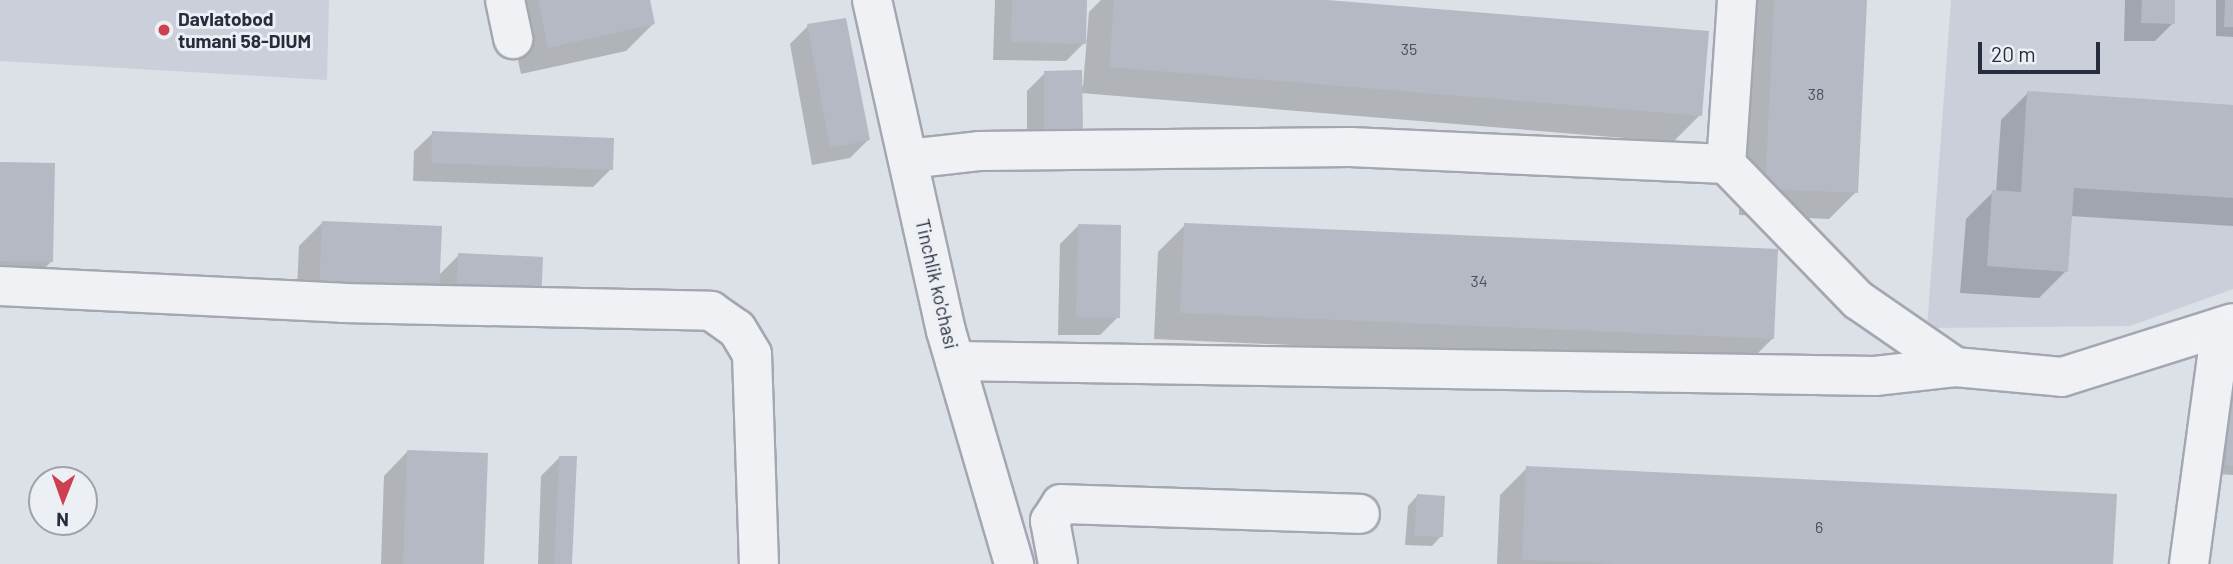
<!DOCTYPE html>
<style>
body{margin:0}
#map{position:relative;width:2233px;height:564px;overflow:hidden;background:#dce0e7;font-family:Barlow,sans-serif}
div>[style]{position:absolute}
.built>*{inset:0;background:#cacfd9}
.shadow>*{inset:0;background:#0003}
.building>*{inset:0;background:#b4b9c3}
.roads{filter:drop-shadow(2px 0 #a2a7b1) drop-shadow(-2px 0 #a2a7b1) drop-shadow(0 2px #a2a7b1) drop-shadow(0 -2px #a2a7b1)}
.minor>*{height:38px;margin:-19px;padding:0 19px;transform-origin:19px;border-radius:19px;background:#eff1f5}
.dots>*{width:19px;height:19px;translate:-50% -50%;box-sizing:border-box;border:4px solid #eceff4;border-radius:50%}
span{translate:-50% -50%;white-space:nowrap;text-align:center;line-height:1.15;-webkit-text-stroke:6px #eceff4;paint-order:stroke}
.number-label{font-size:16px;color:#4a515e}
.number-label span{-webkit-text-stroke-width:0}
.poi-label{font-size:19px;color:#262e3d;font-weight:700}
.left{translate:0 -50%;text-align:left}
.street-label{font-size:19px;color:#262e3d}
.north{position:absolute;left:28px;top:466px;width:70px;height:70px;box-sizing:border-box;background:#eceff4;border:2px solid #9da2ab;border-radius:50%;rotate:181deg;font-size:19px;font-weight:700;line-height:28px;text-align:center;color:#262e3d}
.north::after{content:'';display:block;margin:auto;width:24px;height:32px;background:#ce3f51;clip-path:polygon(50% 0,100% 100%,50% 72%,0 100%)}
.scale{position:absolute;left:1978px;top:42px;width:122px;height:32px;box-sizing:border-box;border:4px solid #262e3d;border-top:0;padding-left:9px;font-size:21px;line-height:24px;white-space:nowrap;color:#262e3d;-webkit-text-stroke:5px #eceff4;paint-order:stroke}
</style>
<div id="map">
<div class="built">
<div style="clip-path:polygon(0 0,329px 0,327px 80px,0 61px)"></div>
<div style="clip-path:polygon(1951px 0,2233px 0,2233px 289px,2130px 326px,1927px 328px)"></div>
</div>
<div class="shadow">
<div style="clip-path:polygon(505px 0,648px 0,653px 24px,626px 51px,521px 74px)"></div>
<div style="clip-path:polygon(995px 0,1085px 0,1084px 40px,1087px 40px,1066px 61px,993px 60px)"></div>
<div style="clip-path:polygon(1101px 0,1306px 0,1700px 115px,1673px 142px,1081px 93px,1082px 129px,1063px 148px,1027px 148px,1027px 91px,1045px 73px,1083px 86px,1089px 12px)"></div>
<div style="clip-path:polygon(1748px 0,1865px 0,1856px 192px,1829px 219px,1739px 215px)"></div>
<div style="clip-path:polygon(2125px 0,2174px 0,2173px 23px,2155px 41px,2124px 41px)"></div>
<div style="clip-path:polygon(2216px 0,2233px 0,2233px 37px,2216px 36px)"></div>
<div style="clip-path:polygon(808px 26px,868px 140px,850px 158px,812px 165px,790px 44px)"></div>
<div style="clip-path:polygon(2028px 93px,2233px 107px,2233px 226px,2070px 216px,2066px 271px,2039px 298px,1960px 293px,1966px 219px,1993px 192px,1996px 192px,2001px 120px)"></div>
<div style="clip-path:polygon(433px 133px,611px 169px,593px 187px,413px 181px,414px 151px)"></div>
<div style="clip-path:polygon(0 164px,51px 262px,27px 285px,0 285px)"></div>
<div style="clip-path:polygon(323px 222px,438px 276px,459px 255px,539px 303px,296px 312px,299px 246px)"></div>
<div style="clip-path:polygon(1185px 225px,1773px 338px,1746px 365px,1154px 339px,1158px 252px)"></div>
<div style="clip-path:polygon(1078px 226px,1118px 317px,1100px 335px,1058px 335px,1060px 244px)"></div>
<div style="clip-path:polygon(2233px 353px,2233px 475px,2217px 474px)"></div>
<div style="clip-path:polygon(407px 452px,483px 564px,381px 564px,384px 476px)"></div>
<div style="clip-path:polygon(559px 458px,571px 564px,538px 564px,541px 476px)"></div>
<div style="clip-path:polygon(1527px 468px,2112px 564px,1497px 564px,1500px 495px)"></div>
<div style="clip-path:polygon(1417px 496px,1441px 536px,1432px 546px,1405px 545px,1408px 506px)"></div>
</div>
<div class="building">
<div style="clip-path:polygon(538px 0,650px 0,655px 24px,548px 48px)"></div>
<div style="clip-path:polygon(1012px 0,1087px 0,1086px 44px,1011px 42px)"></div>
<div style="clip-path:polygon(1114px 0,1327px 0,1709px 31px,1702px 116px,1109px 67px)"></div>
<div style="clip-path:polygon(1774px 0,1867px 0,1858px 193px,1765px 189px)"></div>
<div style="clip-path:polygon(2142px 0,2175px 0,2175px 24px,2141px 23px)"></div>
<div style="clip-path:polygon(2225px 0,2233px 0,2233px 27px,2224px 27px)"></div>
<div style="clip-path:polygon(846px 18px,870px 140px,830px 148px,807px 24px)"></div>
<div style="clip-path:polygon(1082px 70px,1083px 130px,1044px 131px,1044px 71px)"></div>
<div style="clip-path:polygon(2027px 91px,2233px 105px,2233px 198px,2074px 188px,2068px 272px,1987px 266px,1992px 190px,2021px 192px)"></div>
<div style="clip-path:polygon(432px 131px,614px 138px,613px 170px,431px 163px)"></div>
<div style="clip-path:polygon(0 162px,55px 163px,53px 262px,0 261px)"></div>
<div style="clip-path:polygon(322px 221px,442px 226px,439px 294px,319px 289px)"></div>
<div style="clip-path:polygon(1184px 223px,1778px 249px,1774px 339px,1180px 313px)"></div>
<div style="clip-path:polygon(1078px 224px,1121px 225px,1120px 318px,1076px 317px)"></div>
<div style="clip-path:polygon(458px 253px,543px 257px,541px 304px,456px 299px)"></div>
<div style="clip-path:polygon(2231px 359px,2233px 359px,2233px 466px,2226px 465px)"></div>
<div style="clip-path:polygon(407px 450px,488px 453px,484px 564px,403px 564px)"></div>
<div style="clip-path:polygon(559px 456px,577px 456px,572px 564px,554px 564px)"></div>
<div style="clip-path:polygon(1526px 466px,2117px 494px,2113px 564px,1615px 564px,1522px 560px)"></div>
<div style="clip-path:polygon(1417px 494px,1445px 496px,1443px 537px,1414px 536px)"></div>
</div>
<div class="roads">
<div class="minor">
<div style="left:505px;top:0;width:40px;rotate:78deg"></div>
<div style="left:872px;top:0;width:339px;rotate:77.4deg"></div>
<div style="left:946px;top:331px;width:243px;rotate:73.7deg"></div>
<div style="left:1737px;top:0;width:164px;rotate:93.8deg"></div>
<div style="left:1726px;top:164px;width:190px;rotate:45.9deg"></div>
<div style="left:1858px;top:300px;width:118px;rotate:34.6deg"></div>
<div style="left:1955px;top:367px;width:107px;rotate:5.3deg"></div>
<div style="left:2062px;top:377px;width:179px;rotate:-17.5deg"></div>
<div style="left:908px;top:159px;width:71px;rotate:-6.4deg"></div>
<div style="left:979px;top:151px;width:371px;rotate:-0.6deg"></div>
<div style="left:1350px;top:147px;width:376px;rotate:2.6deg"></div>
<div style="left:0;top:286px;width:343px;rotate:2.8deg"></div>
<div style="left:343px;top:303px;width:368px;rotate:1.2deg"></div>
<div style="left:711px;top:311px;width:32px;rotate:35deg"></div>
<div style="left:737px;top:329px;width:29px;rotate:59deg"></div>
<div style="left:752px;top:354px;width:210px;rotate:88.1deg"></div>
<div style="left:955px;top:361px;width:920px;rotate:0.93deg"></div>
<div style="left:1875px;top:376px;width:81px;rotate:-6.4deg"></div>
<div style="left:1058px;top:564px;width:44px;rotate:-100.5deg"></div>
<div style="left:1050px;top:521px;width:20px;rotate:-57deg"></div>
<div style="left:1061px;top:504px;width:299px;rotate:1.9deg"></div>
<div style="left:2189px;top:564px;width:239px;rotate:-82.3deg"></div>
</div>
</div>
<div class="dots">
<div style="left:164px;top:30px;background:#ce3f51"></div>
</div>
<div class="number-label">
<span style="left:1409px;top:49px">35</span>
<span style="left:1816px;top:94px">38</span>
<span style="left:1479px;top:281px">34</span>
<span style="left:1819px;top:527px">6</span>
</div>
<div class="poi-label">
<span class="left" style="left:178px;top:30px">Davlatobod<br>tumani 58-DIUM</span>
</div>
<div class="street-label">
<span style="left:937px;top:284px;rotate:77deg">Tinchlik ko'chasi</span>
</div>
<div class="north">N</div>
<div class="scale">20 m</div>
</div>
